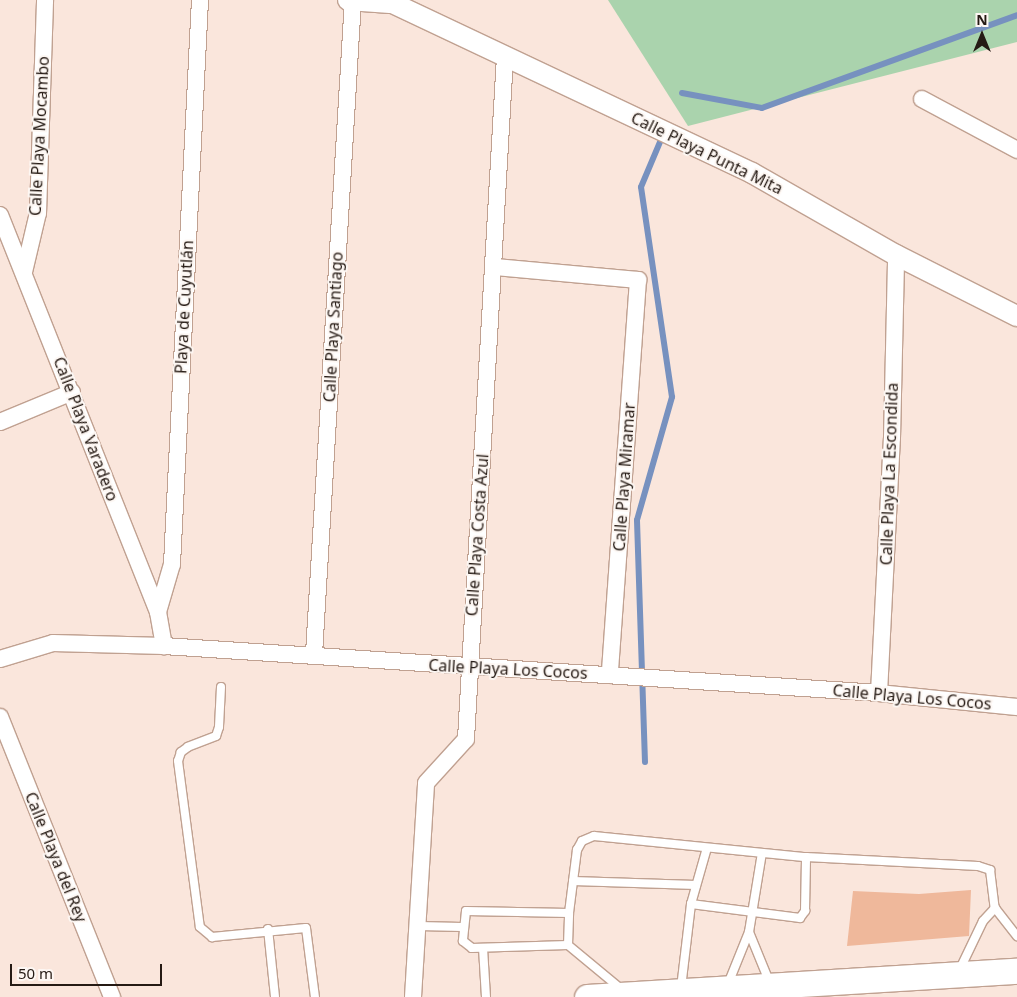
<!DOCTYPE html>
<meta charset="utf-8">
<style>
body{margin:0}
#map{position:relative;width:1017px;height:997px;overflow:hidden;background:#fae6dc;font-family:"Noto Sans",sans-serif}
div>[style]{position:absolute}
.green>*{inset:0;background:#aad3ad}
.stream>*{height:6px;margin:-3px;padding:0 3px;transform-origin:3px;border-radius:3px;background:#7791bf}
.building>*{inset:0;background:#efb89b}
.roads{filter:drop-shadow(1px 0 #c0a191) drop-shadow(-1px 0 #c0a191) drop-shadow(0 1px #c0a191) drop-shadow(0 -1px #c0a191)}
.service>*{height:8px;margin:-4px;padding:0 4px;transform-origin:4px;border-radius:4px;background:#fff}
.minor>*{height:16px;margin:-8px;padding:0 8px;transform-origin:8px;border-radius:8px;background:#fff}
.tertiary>*{height:20px;margin:-10px;padding:0 10px;transform-origin:10px;border-radius:10px;background:#fff}
.primary>*{height:25px;margin:-12.5px;padding:0 12.5px;transform-origin:12.5px;border-radius:12.5px;background:#fff}
span{translate:-50% -50%;white-space:nowrap;text-align:center;line-height:1.15;-webkit-text-stroke:4px #fdf7f3;paint-order:stroke}
.street-label{font-size:16px;color:#251a14}
.north{position:absolute;left:957px;top:10px;width:50px;height:50px;-webkit-text-stroke:4px #fdf7f3;paint-order:stroke;rotate:0deg;font-size:14px;font-weight:700;line-height:20px;text-align:center;color:#251a14}
.north::after{content:'';display:block;margin:auto;width:18px;height:22px;background:#251a14;clip-path:polygon(50% 0,100% 100%,50% 72%,0 100%)}
.scale{position:absolute;left:10px;top:964px;width:152px;height:22px;box-sizing:border-box;border:2px solid #251a14;border-top:0;padding-left:6px;font-size:15px;line-height:18px;white-space:nowrap;color:#251a14;-webkit-text-stroke:4px #fdf7f3;paint-order:stroke}
</style>
<div id="map">
<div class="green">
<div style="clip-path:polygon(608px 0,1017px 0,1017px 42px,688px 126px)"></div>
</div>
<div class="stream">
<div style="left:682px;top:93px;width:81px;rotate:10.6deg"></div>
<div style="left:762px;top:108px;width:271px;rotate:-20deg"></div>
<div style="left:645px;top:762px;width:242px;rotate:-91.9deg"></div>
<div style="left:637px;top:520px;width:128px;rotate:-74.1deg"></div>
<div style="left:672px;top:397px;width:212px;rotate:-98.4deg"></div>
<div style="left:641px;top:187px;width:56px;rotate:-67.1deg"></div>
</div>
<div class="building">
<div style="clip-path:polygon(971px 890px,969px 936px,847px 946px,853px 891px,919px 894px)"></div>
</div>
<div class="roads">
<div class="service">
<div style="left:221px;top:687px;width:40px;rotate:92.9deg"></div>
<div style="left:219px;top:727px;width:9px;rotate:108deg"></div>
<div style="left:216px;top:736px;width:30px;rotate:159deg"></div>
<div style="left:188px;top:747px;width:9px;rotate:144deg"></div>
<div style="left:181px;top:752px;width:9px;rotate:108deg"></div>
<div style="left:178px;top:761px;width:167px;rotate:82.5deg"></div>
<div style="left:200px;top:927px;width:16px;rotate:40deg"></div>
<div style="left:212px;top:937px;width:94px;rotate:-5.5deg"></div>
<div style="left:306px;top:928px;width:70px;rotate:82.6deg"></div>
<div style="left:573px;top:881px;width:123px;rotate:1.9deg"></div>
<div style="left:691px;top:904px;width:110px;rotate:7.3deg"></div>
<div style="left:800px;top:918px;width:9px;rotate:-54deg"></div>
<div style="left:805px;top:911px;width:54px;rotate:-88.9deg"></div>
<div style="left:569px;top:913px;width:103px;rotate:-178.9deg"></div>
<div style="left:466px;top:911px;width:30px;rotate:96deg"></div>
<div style="left:463px;top:941px;width:11px;rotate:38deg"></div>
<div style="left:472px;top:948px;width:96px;rotate:-1.8deg"></div>
<div style="left:568px;top:945px;width:67px;rotate:39.6deg"></div>
<div style="left:419px;top:926px;width:43px;rotate:1.3deg"></div>
<div style="left:268px;top:929px;width:68px;rotate:84.1deg"></div>
<div style="left:749px;top:932px;width:53px;rotate:67.8deg"></div>
<div style="left:568px;top:945px;width:32px;rotate:-88deg"></div>
<div style="left:569px;top:913px;width:64px;rotate:-82.8deg"></div>
<div style="left:577px;top:850px;width:10px;rotate:-61deg"></div>
<div style="left:582px;top:841px;width:13px;rotate:-23deg"></div>
<div style="left:594px;top:836px;width:213px;rotate:5.7deg"></div>
<div style="left:806px;top:857px;width:172px;rotate:3deg"></div>
<div style="left:978px;top:866px;width:13px;rotate:18deg"></div>
<div style="left:990px;top:870px;width:38px;rotate:83deg"></div>
<div style="left:995px;top:908px;width:36px;rotate:52deg"></div>
<div style="left:483px;top:948px;width:49px;rotate:86.5deg"></div>
<div style="left:959px;top:971px;width:55px;rotate:-64.4deg"></div>
<div style="left:983px;top:921px;width:18px;rotate:-47deg"></div>
<div style="left:728px;top:984px;width:56px;rotate:-68deg"></div>
<div style="left:749px;top:932px;width:80px;rotate:-80.7deg"></div>
<div style="left:681px;top:988px;width:85px;rotate:-83.2deg"></div>
<div style="left:691px;top:904px;width:58px;rotate:-74.1deg"></div>
</div>
<div class="minor">
<div style="left:922px;top:99px;width:108px;rotate:28.2deg"></div>
<div style="left:0;top:215px;width:427px;rotate:68.3deg"></div>
<div style="left:158px;top:612px;width:35px;rotate:80deg"></div>
<div style="left:495px;top:267px;width:144px;rotate:5.2deg"></div>
<div style="left:638px;top:280px;width:396px;rotate:94.1deg"></div>
<div style="left:24px;top:272px;width:61px;rotate:-76.7deg"></div>
<div style="left:38px;top:213px;width:213px;rotate:-88.1deg"></div>
<div style="left:0;top:422px;width:78px;rotate:-22.6deg"></div>
<div style="left:158px;top:612px;width:50px;rotate:-73.7deg"></div>
<div style="left:172px;top:564px;width:565px;rotate:-87.16deg"></div>
<div style="left:314px;top:654px;width:655px;rotate:-86.59deg"></div>
<div style="left:0;top:659px;width:55px;rotate:-16.8deg"></div>
<div style="left:53px;top:643px;width:111px;rotate:1.5deg"></div>
<div style="left:164px;top:646px;width:717px;rotate:3.76deg"></div>
<div style="left:879px;top:693px;width:139px;rotate:5.8deg"></div>
<div style="left:879px;top:693px;width:255px;rotate:-87.1deg"></div>
<div style="left:892px;top:438px;width:183px;rotate:-88.7deg"></div>
<div style="left:0;top:717px;width:302px;rotate:68.2deg"></div>
<div style="left:413px;top:997px;width:214px;rotate:-86.5deg"></div>
<div style="left:426px;top:783px;width:59px;rotate:-47.7deg"></div>
<div style="left:466px;top:739px;width:683px;rotate:-86.73deg"></div>
</div>
<div class="tertiary">
<div style="left:348px;top:0;width:42px;rotate:4.1deg"></div>
<div style="left:386px;top:0;width:405px;rotate:25.3deg"></div>
<div style="left:752px;top:173px;width:166px;rotate:29.7deg"></div>
<div style="left:896px;top:255px;width:136px;rotate:26.8deg"></div>
</div>
<div class="primary">
<div style="left:587px;top:997px;width:431px;rotate:-3.5deg"></div>
</div>
</div>
<div class="street-label">
<span style="left:39px;top:136px;rotate:-87deg">Calle Playa Mocambo</span>
<span style="left:707px;top:153px;rotate:26deg">Calle Playa Punta Mita</span>
<span style="left:184px;top:307px;rotate:-87deg">Playa de Cuyutlán</span>
<span style="left:333px;top:327px;rotate:-87deg">Calle Playa Santiago</span>
<span style="left:86px;top:429px;rotate:69deg">Calle Playa Varadero</span>
<span style="left:889px;top:474px;rotate:-88deg">Calle Playa La Escondida</span>
<span style="left:624px;top:477px;rotate:-86deg">Calle Playa Miramar</span>
<span style="left:477px;top:535px;rotate:-86deg">Calle Playa Costa Azul</span>
<span style="left:508px;top:669px;rotate:3deg">Calle Playa Los Cocos</span>
<span style="left:912px;top:697px;rotate:5deg">Calle Playa Los Cocos</span>
<span style="left:56px;top:857px;rotate:68deg">Calle Playa del Rey</span>
</div>
<div class="north">N</div>
<div class="scale">50 m</div>
</div>
